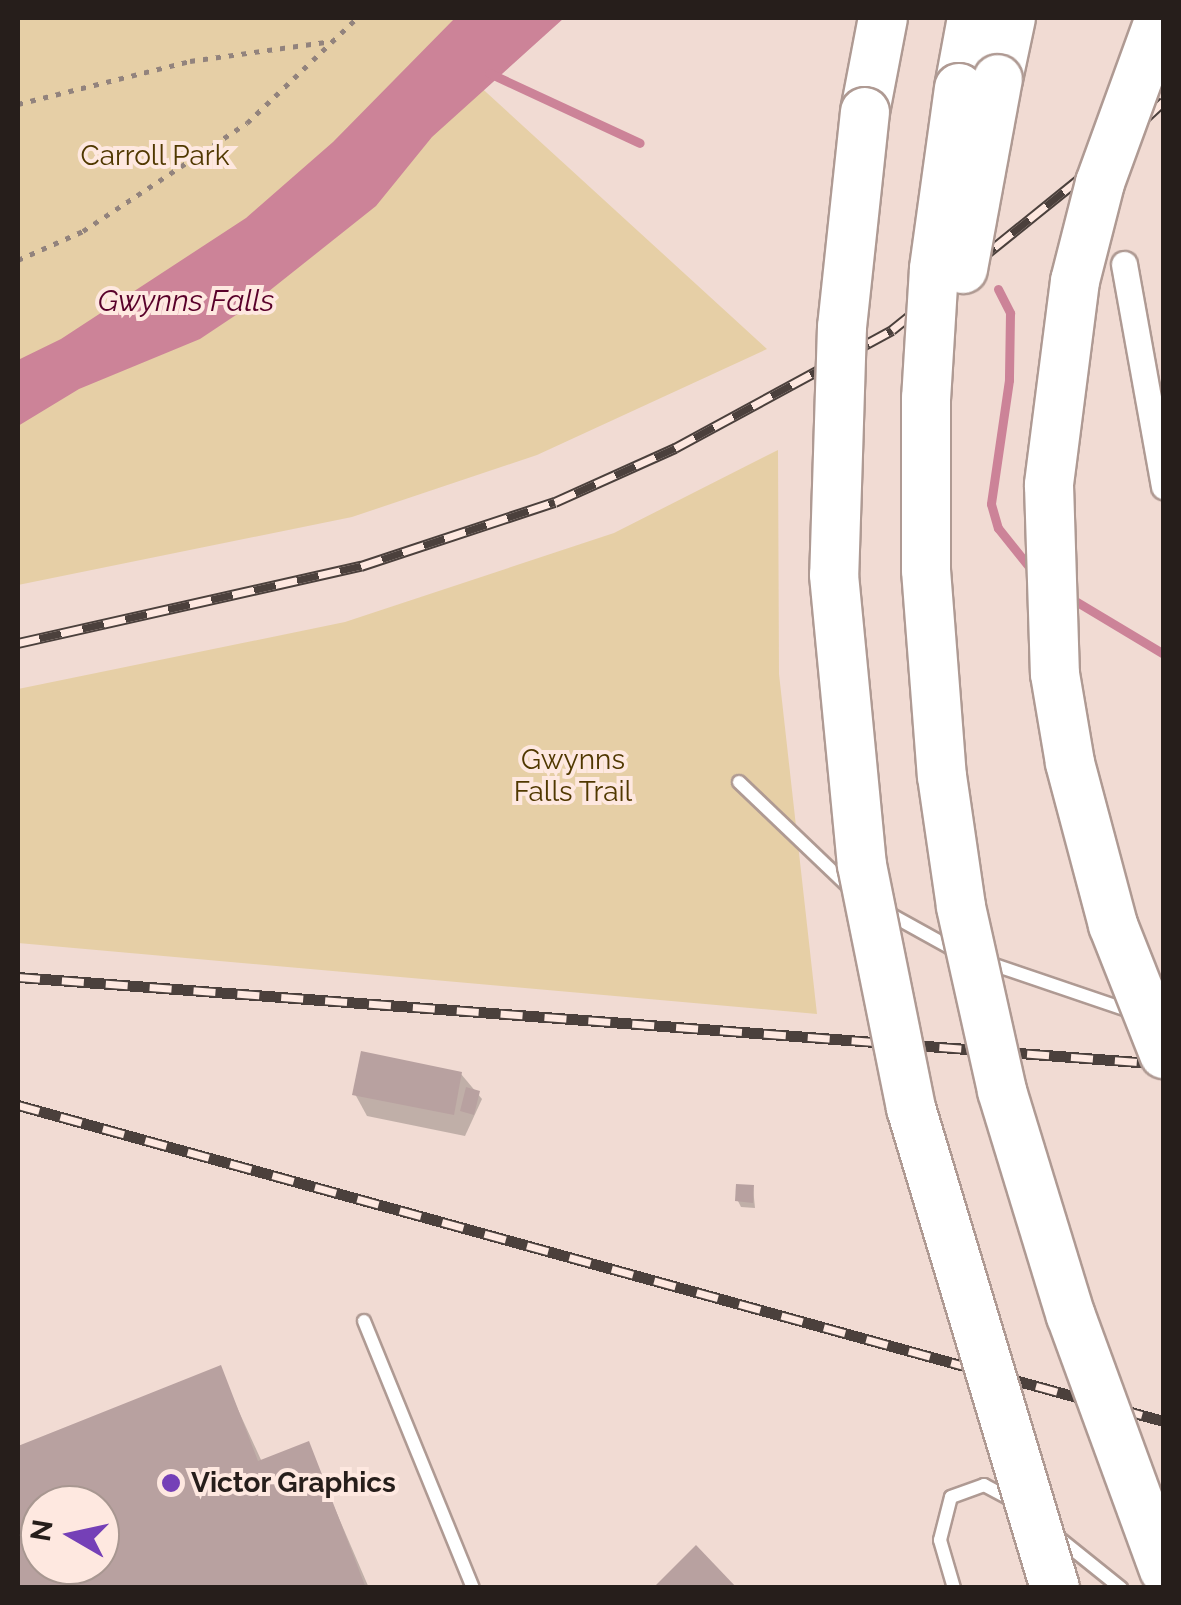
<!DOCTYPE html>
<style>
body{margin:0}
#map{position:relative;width:1181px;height:1605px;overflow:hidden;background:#f1dbd3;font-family:Raleway,sans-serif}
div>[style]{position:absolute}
.green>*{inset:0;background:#e6cfa6}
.water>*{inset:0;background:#cc8398}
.shadow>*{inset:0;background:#0003}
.stream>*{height:9px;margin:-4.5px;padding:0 4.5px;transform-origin:4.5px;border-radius:4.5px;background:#cc8398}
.building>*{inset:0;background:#b8a1a0}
.path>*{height:5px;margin-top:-2.5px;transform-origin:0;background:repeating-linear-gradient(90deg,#92837d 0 5px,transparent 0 13px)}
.roads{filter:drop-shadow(2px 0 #af9a93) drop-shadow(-2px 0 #af9a93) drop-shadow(0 2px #af9a93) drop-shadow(0 -2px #af9a93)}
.service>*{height:12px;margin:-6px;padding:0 6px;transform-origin:6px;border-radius:6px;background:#fff}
.minor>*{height:25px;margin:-12.5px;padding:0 12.5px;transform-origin:12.5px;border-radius:12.5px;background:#fff}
.motorway>*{height:48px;margin:-24px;padding:0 24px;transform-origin:24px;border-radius:24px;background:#fff}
.rail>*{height:11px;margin-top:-5.5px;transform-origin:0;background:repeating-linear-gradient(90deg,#fee8e0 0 22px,#4b403c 0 44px);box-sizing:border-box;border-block:2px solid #4b403c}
.bridges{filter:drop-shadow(2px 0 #af9a93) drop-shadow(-2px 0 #af9a93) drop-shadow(0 2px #af9a93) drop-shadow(0 -2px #af9a93)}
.motorway-bridge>*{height:48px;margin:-24px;padding:0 24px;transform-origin:24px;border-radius:24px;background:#fff}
.dots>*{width:28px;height:28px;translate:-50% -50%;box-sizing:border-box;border:5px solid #fee8e0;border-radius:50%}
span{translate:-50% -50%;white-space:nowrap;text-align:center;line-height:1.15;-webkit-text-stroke:8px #fee8e0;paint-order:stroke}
.park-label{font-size:28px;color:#503800}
.poi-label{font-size:28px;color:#261e1b;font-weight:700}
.left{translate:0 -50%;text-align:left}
.water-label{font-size:30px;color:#59002a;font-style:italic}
.frame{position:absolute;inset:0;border:20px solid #261e1b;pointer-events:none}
.north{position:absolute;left:20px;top:1485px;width:100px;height:100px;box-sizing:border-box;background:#fee8e0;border:2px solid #a89791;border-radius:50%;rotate:279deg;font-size:28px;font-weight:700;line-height:40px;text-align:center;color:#261e1b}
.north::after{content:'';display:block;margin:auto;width:35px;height:45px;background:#7540b7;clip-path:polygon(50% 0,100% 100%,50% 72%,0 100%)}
</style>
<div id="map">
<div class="green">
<div style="clip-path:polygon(18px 18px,546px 18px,463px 71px,767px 349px,537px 455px,352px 517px,18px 585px)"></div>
<div style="clip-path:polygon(778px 450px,779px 674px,817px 1014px,18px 943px,18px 689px,345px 622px,614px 533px)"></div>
</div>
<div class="water">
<div style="clip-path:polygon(455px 18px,564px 18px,432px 137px,376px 206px,254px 303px,200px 339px,79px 389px,18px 426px,18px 360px,61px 339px,246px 218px,333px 142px)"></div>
</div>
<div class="shadow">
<div style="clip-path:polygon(461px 1074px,482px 1099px,465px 1136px,367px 1116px,355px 1094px)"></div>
<div style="clip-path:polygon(753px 1188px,755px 1208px,741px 1207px,738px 1201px)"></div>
<div style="clip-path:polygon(evenodd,219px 1368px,262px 1462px,307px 1444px,369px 1588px,18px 1588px,18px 1449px,219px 1368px,40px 1505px,100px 1505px,100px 1565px,40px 1565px,40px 1505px)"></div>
</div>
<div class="stream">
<div style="left:489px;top:73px;width:166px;rotate:24.9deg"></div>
<div style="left:998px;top:289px;width:27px;rotate:63deg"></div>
<div style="left:1010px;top:313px;width:67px;rotate:90.9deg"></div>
<div style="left:1009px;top:380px;width:125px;rotate:98.3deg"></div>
<div style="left:991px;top:504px;width:25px;rotate:74deg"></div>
<div style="left:998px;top:528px;width:58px;rotate:51.3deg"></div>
<div style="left:1067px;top:596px;width:113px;rotate:30.9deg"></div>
</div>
<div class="building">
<div style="clip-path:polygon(361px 1051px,462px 1072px,454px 1115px,352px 1095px)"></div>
<div style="clip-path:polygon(466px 1087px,480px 1091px,474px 1115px,460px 1111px)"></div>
<div style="clip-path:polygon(736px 1184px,754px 1185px,753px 1203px,735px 1201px)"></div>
<div style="clip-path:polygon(evenodd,221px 1365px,258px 1461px,309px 1441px,366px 1588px,18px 1588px,18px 1446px,221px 1365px,40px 1505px,100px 1505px,100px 1565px,40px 1565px,40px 1505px)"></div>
<div style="clip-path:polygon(696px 1545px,737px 1588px,653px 1588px)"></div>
</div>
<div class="path">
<div style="left:18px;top:104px;width:177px;rotate:-14deg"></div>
<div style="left:190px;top:61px;width:144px;rotate:-8deg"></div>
<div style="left:18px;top:260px;width:71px;rotate:-24deg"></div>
<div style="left:83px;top:231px;width:196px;rotate:-33.4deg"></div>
<div style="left:247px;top:123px;width:152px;rotate:-43.7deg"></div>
</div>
<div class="roads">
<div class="service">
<div style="left:739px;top:782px;width:159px;rotate:43.7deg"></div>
<div style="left:884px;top:911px;width:85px;rotate:29deg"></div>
<div style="left:986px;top:962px;width:155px;rotate:18.8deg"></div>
<div style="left:364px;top:1321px;width:288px;rotate:67.8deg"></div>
<div style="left:1055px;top:1535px;width:85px;rotate:38.8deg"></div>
<div style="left:954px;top:1588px;width:50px;rotate:-106.3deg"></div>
<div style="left:940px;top:1540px;width:44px;rotate:-75.7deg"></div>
<div style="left:951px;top:1497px;width:35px;rotate:-20deg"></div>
<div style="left:984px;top:1485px;width:32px;rotate:28deg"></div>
</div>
<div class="minor">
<div style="left:1124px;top:264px;width:226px;rotate:79.8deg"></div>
</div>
<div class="motorway">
<div style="left:998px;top:79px;width:62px;rotate:-78deg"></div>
<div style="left:959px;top:88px;width:71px;rotate:-79.5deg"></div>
<div style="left:865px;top:112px;width:96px;rotate:-79.2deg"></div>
</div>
</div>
<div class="rail">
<div style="left:18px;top:643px;width:352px;rotate:-12.7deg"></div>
<div style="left:361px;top:566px;width:204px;rotate:-18.3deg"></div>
<div style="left:555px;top:502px;width:132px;rotate:-24.2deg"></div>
<div style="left:675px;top:448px;width:247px;rotate:-28.5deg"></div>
<div style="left:892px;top:330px;width:245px;rotate:-38.9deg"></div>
<div style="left:1083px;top:176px;width:110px;rotate:-42.8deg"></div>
<div style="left:18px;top:977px;width:1149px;rotate:4.34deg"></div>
<div style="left:18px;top:1105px;width:1189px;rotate:15.42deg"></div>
</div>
<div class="bridges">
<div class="motorway-bridge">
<div style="left:1160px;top:18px;width:176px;rotate:110deg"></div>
<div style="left:1100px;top:183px;width:101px;rotate:104.3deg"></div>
<div style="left:1075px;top:281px;width:206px;rotate:97.3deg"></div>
<div style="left:1049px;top:485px;width:189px;rotate:88.2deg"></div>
<div style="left:1055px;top:674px;width:90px;rotate:80.4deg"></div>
<div style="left:1070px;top:763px;width:168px;rotate:75.1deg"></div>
<div style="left:1113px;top:925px;width:139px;rotate:68.4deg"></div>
<div style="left:959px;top:88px;width:183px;rotate:97.9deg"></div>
<div style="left:934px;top:269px;width:129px;rotate:93.5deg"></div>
<div style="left:926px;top:398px;width:172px;rotate:90deg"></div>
<div style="left:926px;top:570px;width:207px;rotate:85.6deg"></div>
<div style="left:942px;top:776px;width:132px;rotate:81.7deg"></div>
<div style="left:961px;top:907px;width:189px;rotate:77.4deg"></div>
<div style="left:1002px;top:1091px;width:235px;rotate:73deg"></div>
<div style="left:1071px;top:1316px;width:270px;rotate:69.9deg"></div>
<div style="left:865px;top:112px;width:216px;rotate:96.1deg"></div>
<div style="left:842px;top:327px;width:248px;rotate:91.8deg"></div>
<div style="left:834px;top:575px;width:291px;rotate:84.5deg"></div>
<div style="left:862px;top:865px;width:248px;rotate:78.6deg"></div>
<div style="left:911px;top:1108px;width:501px;rotate:73.3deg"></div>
<div style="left:963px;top:269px;width:193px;rotate:-79.6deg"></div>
</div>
</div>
<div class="dots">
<div style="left:171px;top:1483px;background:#7540b7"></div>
</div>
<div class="park-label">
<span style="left:155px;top:156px">Carroll Park</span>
<span style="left:573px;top:776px">Gwynns<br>Falls Trail</span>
</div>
<div class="poi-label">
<span class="left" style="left:191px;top:1483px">Victor Graphics</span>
</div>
<div class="water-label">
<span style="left:186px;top:301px">Gwynns Falls</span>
</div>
<div class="frame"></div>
<div class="north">N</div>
</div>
